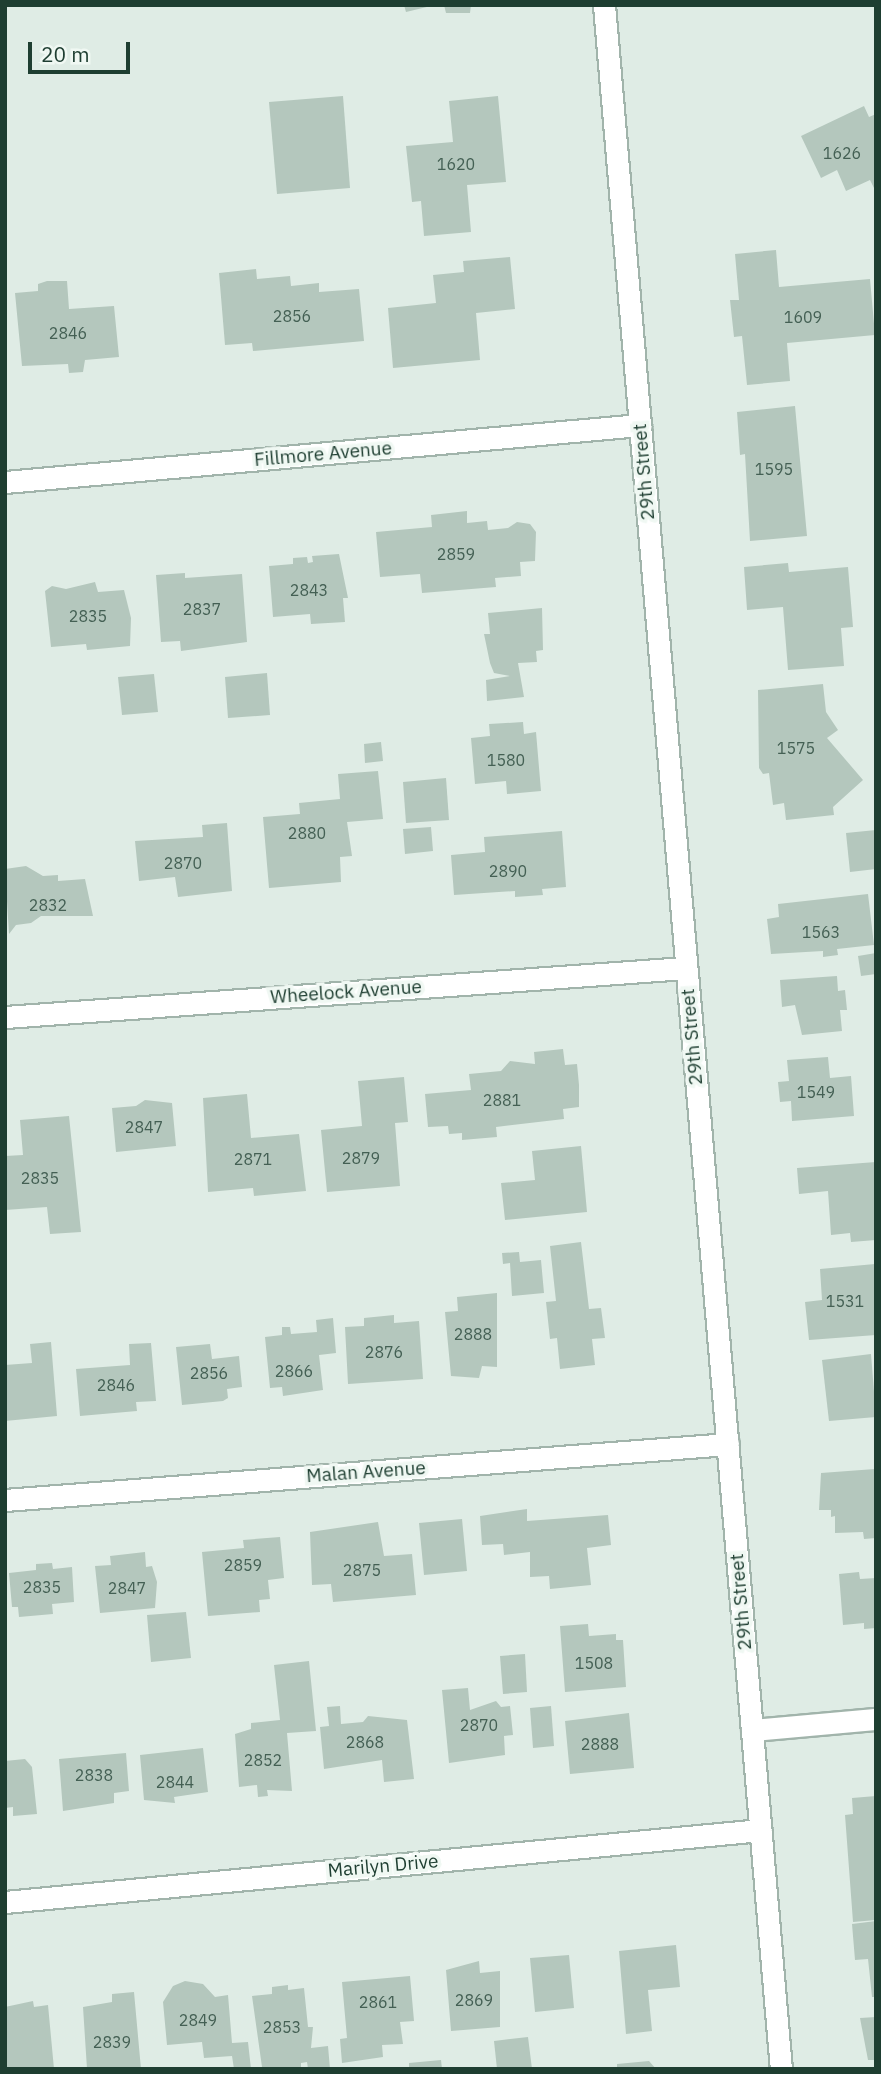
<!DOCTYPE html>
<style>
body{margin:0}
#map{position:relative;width:881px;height:2074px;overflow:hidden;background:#dfece5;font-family:"IBM Plex Sans",sans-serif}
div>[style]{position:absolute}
.building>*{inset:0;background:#b4c7bd}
.roads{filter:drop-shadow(2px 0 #a1b4ab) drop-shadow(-2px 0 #a1b4ab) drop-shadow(0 2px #a1b4ab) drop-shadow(0 -2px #a1b4ab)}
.minor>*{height:21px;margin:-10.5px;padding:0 10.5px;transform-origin:10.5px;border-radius:10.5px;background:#fff}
span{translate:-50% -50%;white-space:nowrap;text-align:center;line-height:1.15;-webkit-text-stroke:7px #f0f8f3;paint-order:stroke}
.number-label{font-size:16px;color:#446054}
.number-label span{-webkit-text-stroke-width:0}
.street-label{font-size:19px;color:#1e3e31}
.frame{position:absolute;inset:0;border:7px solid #1e3e31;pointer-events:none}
.scale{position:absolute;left:28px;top:42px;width:102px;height:32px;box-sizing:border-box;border:4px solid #1e3e31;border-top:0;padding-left:9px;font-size:21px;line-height:24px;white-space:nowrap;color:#1e3e31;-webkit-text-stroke:5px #f0f8f3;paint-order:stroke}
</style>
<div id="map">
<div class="building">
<div style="clip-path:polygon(404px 5px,431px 5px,431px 6px,406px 12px)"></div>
<div style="clip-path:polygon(444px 5px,471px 5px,470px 13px,446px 13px)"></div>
<div style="clip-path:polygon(343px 96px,350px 188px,277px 194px,269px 102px)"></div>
<div style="clip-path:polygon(498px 96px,506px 182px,467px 185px,471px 232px,424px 236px,421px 201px,412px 202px,406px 146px,453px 142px,449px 101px)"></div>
<div style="clip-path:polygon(864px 106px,869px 117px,876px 114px,876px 192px,870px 180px,846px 191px,837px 170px,821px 178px,801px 136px)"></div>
<div style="clip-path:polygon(776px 250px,779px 287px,870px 279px,875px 335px,787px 343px,790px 381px,747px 385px,742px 336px,734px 337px,730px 300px,739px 300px,735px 254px)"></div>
<div style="clip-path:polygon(510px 257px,515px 309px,476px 313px,480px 360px,393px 368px,388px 308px,436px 303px,433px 275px,464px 272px,463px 261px)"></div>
<div style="clip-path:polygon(256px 269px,257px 279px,290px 276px,291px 286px,319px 283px,319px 292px,359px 289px,364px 341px,253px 351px,252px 343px,225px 345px,219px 273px)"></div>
<div style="clip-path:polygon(47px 281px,67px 281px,69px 309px,114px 306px,119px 357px,85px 360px,83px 372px,69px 373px,68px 364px,22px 366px,15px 293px,38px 291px,38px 284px)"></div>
<div style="clip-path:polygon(795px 406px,807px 536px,750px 541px,745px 454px,740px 455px,737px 412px)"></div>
<div style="clip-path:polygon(467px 511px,467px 523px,487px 521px,488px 530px,508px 528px,517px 522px,530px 524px,536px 532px,535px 561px,520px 562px,521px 576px,495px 578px,496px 587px,422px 593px,420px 574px,380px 577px,376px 532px,432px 527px,431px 515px)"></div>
<div style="clip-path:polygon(339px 554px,348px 598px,343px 598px,345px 622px,311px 624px,310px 614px,273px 617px,269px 566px,293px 564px,293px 558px,307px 557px,308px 563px,313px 562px,312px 556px)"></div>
<div style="clip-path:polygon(788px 563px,789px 572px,848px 567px,853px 627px,841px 628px,844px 666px,788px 670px,783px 607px,747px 610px,744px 567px)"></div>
<div style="clip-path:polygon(185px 573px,185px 578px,242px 574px,247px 642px,181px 651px,180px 641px,161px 642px,156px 575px)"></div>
<div style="clip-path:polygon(95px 582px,98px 592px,124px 590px,131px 618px,130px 646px,87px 650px,86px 644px,51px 647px,45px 591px,52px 586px,66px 589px)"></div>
<div style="clip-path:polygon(542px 608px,543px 650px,536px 651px,537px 662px,518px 663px,524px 697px,487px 701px,486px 680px,510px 676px,494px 673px,490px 663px,484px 634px,490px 634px,488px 613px)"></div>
<div style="clip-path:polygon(267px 673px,270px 715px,228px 718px,225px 677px)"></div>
<div style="clip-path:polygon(154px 674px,158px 712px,122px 715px,118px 677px)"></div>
<div style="clip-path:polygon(823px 684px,826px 712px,838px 730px,827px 738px,863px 780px,833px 807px,834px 815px,786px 820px,784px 803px,773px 805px,769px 773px,763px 774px,759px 768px,758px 690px)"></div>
<div style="clip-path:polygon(523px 722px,524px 734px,536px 732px,541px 791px,507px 794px,506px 781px,475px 784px,471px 738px,490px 736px,489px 724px)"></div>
<div style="clip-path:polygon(381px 742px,383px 761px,365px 763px,364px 744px)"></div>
<div style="clip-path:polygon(378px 771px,383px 819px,347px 822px,352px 856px,340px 857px,341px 882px,269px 888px,263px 817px,300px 814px,299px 803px,340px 799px,338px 774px)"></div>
<div style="clip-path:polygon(446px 778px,449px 820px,406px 823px,403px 782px)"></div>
<div style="clip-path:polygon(227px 823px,232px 891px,178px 897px,175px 877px,139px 881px,135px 841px,203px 837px,202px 825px)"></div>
<div style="clip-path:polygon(431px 827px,433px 851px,405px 854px,403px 829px)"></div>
<div style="clip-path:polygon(876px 830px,876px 869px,850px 872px,846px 833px)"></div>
<div style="clip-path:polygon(562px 831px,566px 887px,542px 889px,543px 895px,515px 897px,515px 891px,454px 895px,451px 855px,485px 852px,484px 837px)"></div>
<div style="clip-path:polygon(26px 866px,43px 876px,58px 875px,58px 881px,85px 879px,93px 916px,41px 916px,31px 923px,16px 925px,9px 934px,5px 869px)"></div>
<div style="clip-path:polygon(868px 894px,874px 945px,837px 949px,838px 955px,823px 957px,823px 951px,771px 954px,767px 919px,779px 917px,778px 904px)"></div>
<div style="clip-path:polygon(876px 953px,876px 974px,861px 976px,858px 956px)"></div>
<div style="clip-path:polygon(837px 976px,838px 991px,845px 990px,847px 1010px,840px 1010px,842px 1031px,802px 1035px,795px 1005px,782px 1007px,780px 980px)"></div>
<div style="clip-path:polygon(563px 1049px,565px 1065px,577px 1064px,579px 1085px,579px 1107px,563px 1109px,564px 1119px,496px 1127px,497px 1137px,462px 1140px,462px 1133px,449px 1134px,448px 1126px,428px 1127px,425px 1094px,471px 1090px,469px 1074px,501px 1071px,510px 1061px,535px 1064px,534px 1052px)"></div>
<div style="clip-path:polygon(828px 1057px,830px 1078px,851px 1076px,854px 1116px,792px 1121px,791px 1101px,780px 1102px,778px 1082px,789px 1081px,787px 1060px)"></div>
<div style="clip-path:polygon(404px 1077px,408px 1122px,395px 1123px,400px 1186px,327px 1192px,321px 1130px,362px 1126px,358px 1081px)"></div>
<div style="clip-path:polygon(247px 1094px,251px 1138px,299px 1134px,306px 1191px,254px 1196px,253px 1188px,208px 1192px,203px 1098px)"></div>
<div style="clip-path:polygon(145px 1100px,172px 1103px,176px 1146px,116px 1152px,112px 1108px,136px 1106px)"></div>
<div style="clip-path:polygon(69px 1116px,81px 1232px,50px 1234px,47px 1207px,5px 1210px,5px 1156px,23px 1155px,20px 1120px)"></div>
<div style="clip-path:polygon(581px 1146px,587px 1212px,505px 1220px,501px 1183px,535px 1180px,532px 1151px)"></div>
<div style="clip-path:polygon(876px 1162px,876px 1240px,851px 1242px,850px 1233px,831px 1235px,828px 1191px,799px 1194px,797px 1168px)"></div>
<div style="clip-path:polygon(581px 1242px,589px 1309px,601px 1308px,605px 1338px,592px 1339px,595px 1365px,560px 1369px,557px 1338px,550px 1339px,546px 1302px,556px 1301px,550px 1246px)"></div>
<div style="clip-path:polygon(519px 1252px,520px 1262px,541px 1260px,544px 1293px,512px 1296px,510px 1263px,503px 1264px,502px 1253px)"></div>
<div style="clip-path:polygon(875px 1264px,876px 1335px,809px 1340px,805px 1302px,822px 1300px,820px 1269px)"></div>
<div style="clip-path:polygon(497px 1293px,497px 1367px,482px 1366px,479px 1378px,451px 1376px,445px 1312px,458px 1311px,457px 1297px)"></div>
<div style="clip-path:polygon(394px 1315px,394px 1323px,419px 1321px,423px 1379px,348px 1384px,345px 1327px,364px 1326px,364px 1318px)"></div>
<div style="clip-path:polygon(333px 1318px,336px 1353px,319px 1355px,323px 1390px,283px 1396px,282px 1387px,270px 1388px,265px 1337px,282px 1335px,282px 1327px,290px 1327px,291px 1334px,317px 1332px,316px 1320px)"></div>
<div style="clip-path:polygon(51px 1342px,57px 1416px,5px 1421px,5px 1365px,32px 1363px,30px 1344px)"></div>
<div style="clip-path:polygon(151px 1343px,156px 1401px,136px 1402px,137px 1411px,80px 1416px,76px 1369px,130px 1365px,129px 1344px)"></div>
<div style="clip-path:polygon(210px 1344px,212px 1359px,239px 1356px,242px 1387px,227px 1389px,228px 1398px,223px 1401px,182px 1405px,176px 1347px)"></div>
<div style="clip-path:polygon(871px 1354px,876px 1417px,829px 1421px,822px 1360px)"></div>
<div style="clip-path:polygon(875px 1469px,876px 1538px,864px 1539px,863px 1532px,835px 1533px,835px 1516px,831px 1517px,831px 1510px,819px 1510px,821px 1473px)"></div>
<div style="clip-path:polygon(527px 1509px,527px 1521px,608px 1515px,611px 1545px,587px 1548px,591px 1585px,550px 1589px,549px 1576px,530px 1577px,530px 1552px,504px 1555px,503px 1544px,482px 1545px,480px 1516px)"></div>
<div style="clip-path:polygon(462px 1519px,467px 1571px,424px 1575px,419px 1523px)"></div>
<div style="clip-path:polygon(378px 1522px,384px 1556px,412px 1554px,416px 1595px,333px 1602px,331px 1584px,312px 1585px,310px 1532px)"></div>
<div style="clip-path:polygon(280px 1537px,284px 1578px,268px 1580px,270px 1599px,259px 1600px,260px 1612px,208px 1616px,202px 1552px,244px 1548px,243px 1540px)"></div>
<div style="clip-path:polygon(145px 1552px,146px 1567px,152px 1566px,157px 1582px,155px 1608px,100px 1613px,95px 1566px,111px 1565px,110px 1556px)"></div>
<div style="clip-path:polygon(52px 1563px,53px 1569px,72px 1567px,74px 1602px,52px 1604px,53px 1614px,19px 1617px,18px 1607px,12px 1607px,9px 1573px,36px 1570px,36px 1564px)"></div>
<div style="clip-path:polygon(859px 1572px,860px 1579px,876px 1578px,876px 1628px,864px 1629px,864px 1623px,843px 1625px,839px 1574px)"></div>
<div style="clip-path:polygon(186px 1612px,191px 1658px,151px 1662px,147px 1615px)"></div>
<div style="clip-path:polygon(588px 1624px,589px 1636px,616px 1634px,616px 1640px,623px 1640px,626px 1687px,565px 1692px,560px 1626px)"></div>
<div style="clip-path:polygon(525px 1654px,527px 1692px,503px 1694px,500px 1656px)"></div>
<div style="clip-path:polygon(309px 1661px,316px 1731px,287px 1733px,292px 1791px,267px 1790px,268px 1796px,258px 1797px,257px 1785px,239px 1787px,235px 1734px,251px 1729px,251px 1723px,280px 1720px,274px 1665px)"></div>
<div style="clip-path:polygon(468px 1688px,470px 1710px,496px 1701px,501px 1707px,510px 1706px,513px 1735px,504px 1736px,505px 1755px,449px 1763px,442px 1690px)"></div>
<div style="clip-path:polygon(340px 1706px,341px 1724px,363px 1722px,368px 1716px,407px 1720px,414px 1779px,384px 1782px,382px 1760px,324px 1769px,320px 1727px,329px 1726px,327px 1707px)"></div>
<div style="clip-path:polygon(551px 1706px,554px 1746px,533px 1748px,530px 1708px)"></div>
<div style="clip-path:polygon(629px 1713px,634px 1768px,570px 1774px,565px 1721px)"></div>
<div style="clip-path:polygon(203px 1748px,208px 1792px,174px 1797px,175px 1803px,144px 1800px,140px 1755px)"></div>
<div style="clip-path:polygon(126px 1753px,129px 1791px,114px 1793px,114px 1803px,63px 1811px,59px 1759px)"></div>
<div style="clip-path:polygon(25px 1759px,32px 1767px,37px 1814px,13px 1816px,13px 1807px,5px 1808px,5px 1761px)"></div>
<div style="clip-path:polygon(876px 1796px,876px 1920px,853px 1922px,845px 1815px,853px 1814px,852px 1798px)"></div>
<div style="clip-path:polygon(876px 1921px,876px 1997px,872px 1997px,868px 1959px,855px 1960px,852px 1924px)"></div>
<div style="clip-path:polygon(676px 1945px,680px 1987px,648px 1990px,652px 2031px,626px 2034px,619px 1951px)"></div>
<div style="clip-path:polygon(569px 1955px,574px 2008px,535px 2012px,530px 1958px)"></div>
<div style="clip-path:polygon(479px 1961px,480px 1973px,500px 1971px,500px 2027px,451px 2031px,446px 1970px)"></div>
<div style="clip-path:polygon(410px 1976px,414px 2021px,400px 2022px,403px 2044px,382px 2045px,383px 2057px,342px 2063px,340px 2039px,347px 2038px,342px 1982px)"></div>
<div style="clip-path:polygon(185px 1981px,203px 1984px,215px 1997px,228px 1995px,232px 2043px,248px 2042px,251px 2069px,234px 2069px,232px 2056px,204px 2058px,202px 2042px,167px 2045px,163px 2002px,173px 1986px)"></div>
<div style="clip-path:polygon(288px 1985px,288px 1990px,304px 1988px,308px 2027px,313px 2027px,311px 2048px,328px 2046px,330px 2069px,308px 2069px,307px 2062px,301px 2063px,301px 2069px,262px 2067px,252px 1996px,272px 1994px,272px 1987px)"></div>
<div style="clip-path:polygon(134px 1992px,141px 2069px,87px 2069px,83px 2007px,112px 2002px,112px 1994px)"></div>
<div style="clip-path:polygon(33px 2001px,34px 2007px,48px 2005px,54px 2069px,5px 2069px,5px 2007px)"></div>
<div style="clip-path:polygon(876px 2017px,876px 2060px,868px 2060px,860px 2018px)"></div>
<div style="clip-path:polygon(528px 2037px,532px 2069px,497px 2069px,494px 2041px)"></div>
<div style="clip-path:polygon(441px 2060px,442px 2069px,409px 2069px,409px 2063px)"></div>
<div style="clip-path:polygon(649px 2061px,656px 2069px,617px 2069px,617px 2064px)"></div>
</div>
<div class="roads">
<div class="minor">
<div style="left:604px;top:5px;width:2072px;rotate:85.1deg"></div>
<div style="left:5px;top:482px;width:638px;rotate:-5.13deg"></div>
<div style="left:5px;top:1017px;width:683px;rotate:-4.12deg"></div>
<div style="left:5px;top:1500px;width:725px;rotate:-4.43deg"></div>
<div style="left:752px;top:1730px;width:124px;rotate:-5.1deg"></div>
<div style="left:5px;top:1902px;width:759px;rotate:-5.44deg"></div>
</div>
</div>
<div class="number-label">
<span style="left:842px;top:153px">1626</span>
<span style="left:456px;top:164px">1620</span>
<span style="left:292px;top:316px">2856</span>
<span style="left:803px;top:317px">1609</span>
<span style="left:68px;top:333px">2846</span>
<span style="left:774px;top:469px">1595</span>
<span style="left:456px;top:554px">2859</span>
<span style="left:309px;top:590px">2843</span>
<span style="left:202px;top:609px">2837</span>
<span style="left:88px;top:616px">2835</span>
<span style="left:796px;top:748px">1575</span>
<span style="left:506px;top:760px">1580</span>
<span style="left:307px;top:833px">2880</span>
<span style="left:183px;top:863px">2870</span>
<span style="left:508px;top:871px">2890</span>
<span style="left:48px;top:905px">2832</span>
<span style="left:821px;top:932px">1563</span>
<span style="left:816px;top:1092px">1549</span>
<span style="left:502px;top:1100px">2881</span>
<span style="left:144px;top:1127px">2847</span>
<span style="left:361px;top:1158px">2879</span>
<span style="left:253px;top:1159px">2871</span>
<span style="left:40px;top:1178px">2835</span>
<span style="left:845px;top:1301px">1531</span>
<span style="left:473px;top:1334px">2888</span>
<span style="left:384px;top:1352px">2876</span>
<span style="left:294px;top:1371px">2866</span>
<span style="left:209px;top:1373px">2856</span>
<span style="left:116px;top:1385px">2846</span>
<span style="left:243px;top:1565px">2859</span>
<span style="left:362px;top:1570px">2875</span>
<span style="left:42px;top:1587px">2835</span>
<span style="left:127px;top:1588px">2847</span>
<span style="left:594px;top:1663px">1508</span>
<span style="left:479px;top:1725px">2870</span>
<span style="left:365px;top:1742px">2868</span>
<span style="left:600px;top:1744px">2888</span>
<span style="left:263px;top:1760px">2852</span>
<span style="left:94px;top:1775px">2838</span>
<span style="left:175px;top:1782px">2844</span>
<span style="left:474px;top:2000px">2869</span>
<span style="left:378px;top:2002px">2861</span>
<span style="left:198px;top:2020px">2849</span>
<span style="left:282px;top:2027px">2853</span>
<span style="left:112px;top:2042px">2839</span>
</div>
<div class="street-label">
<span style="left:323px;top:454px;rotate:-5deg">Fillmore Avenue</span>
<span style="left:644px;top:472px;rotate:-95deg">29th Street</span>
<span style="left:346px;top:992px;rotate:-4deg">Wheelock Avenue</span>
<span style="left:692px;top:1037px;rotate:-95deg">29th Street</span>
<span style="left:366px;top:1472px;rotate:-4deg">Malan Avenue</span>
<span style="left:741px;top:1602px;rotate:-95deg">29th Street</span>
<span style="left:383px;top:1866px;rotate:-5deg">Marilyn Drive</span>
</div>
<div class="frame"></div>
<div class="scale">20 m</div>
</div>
